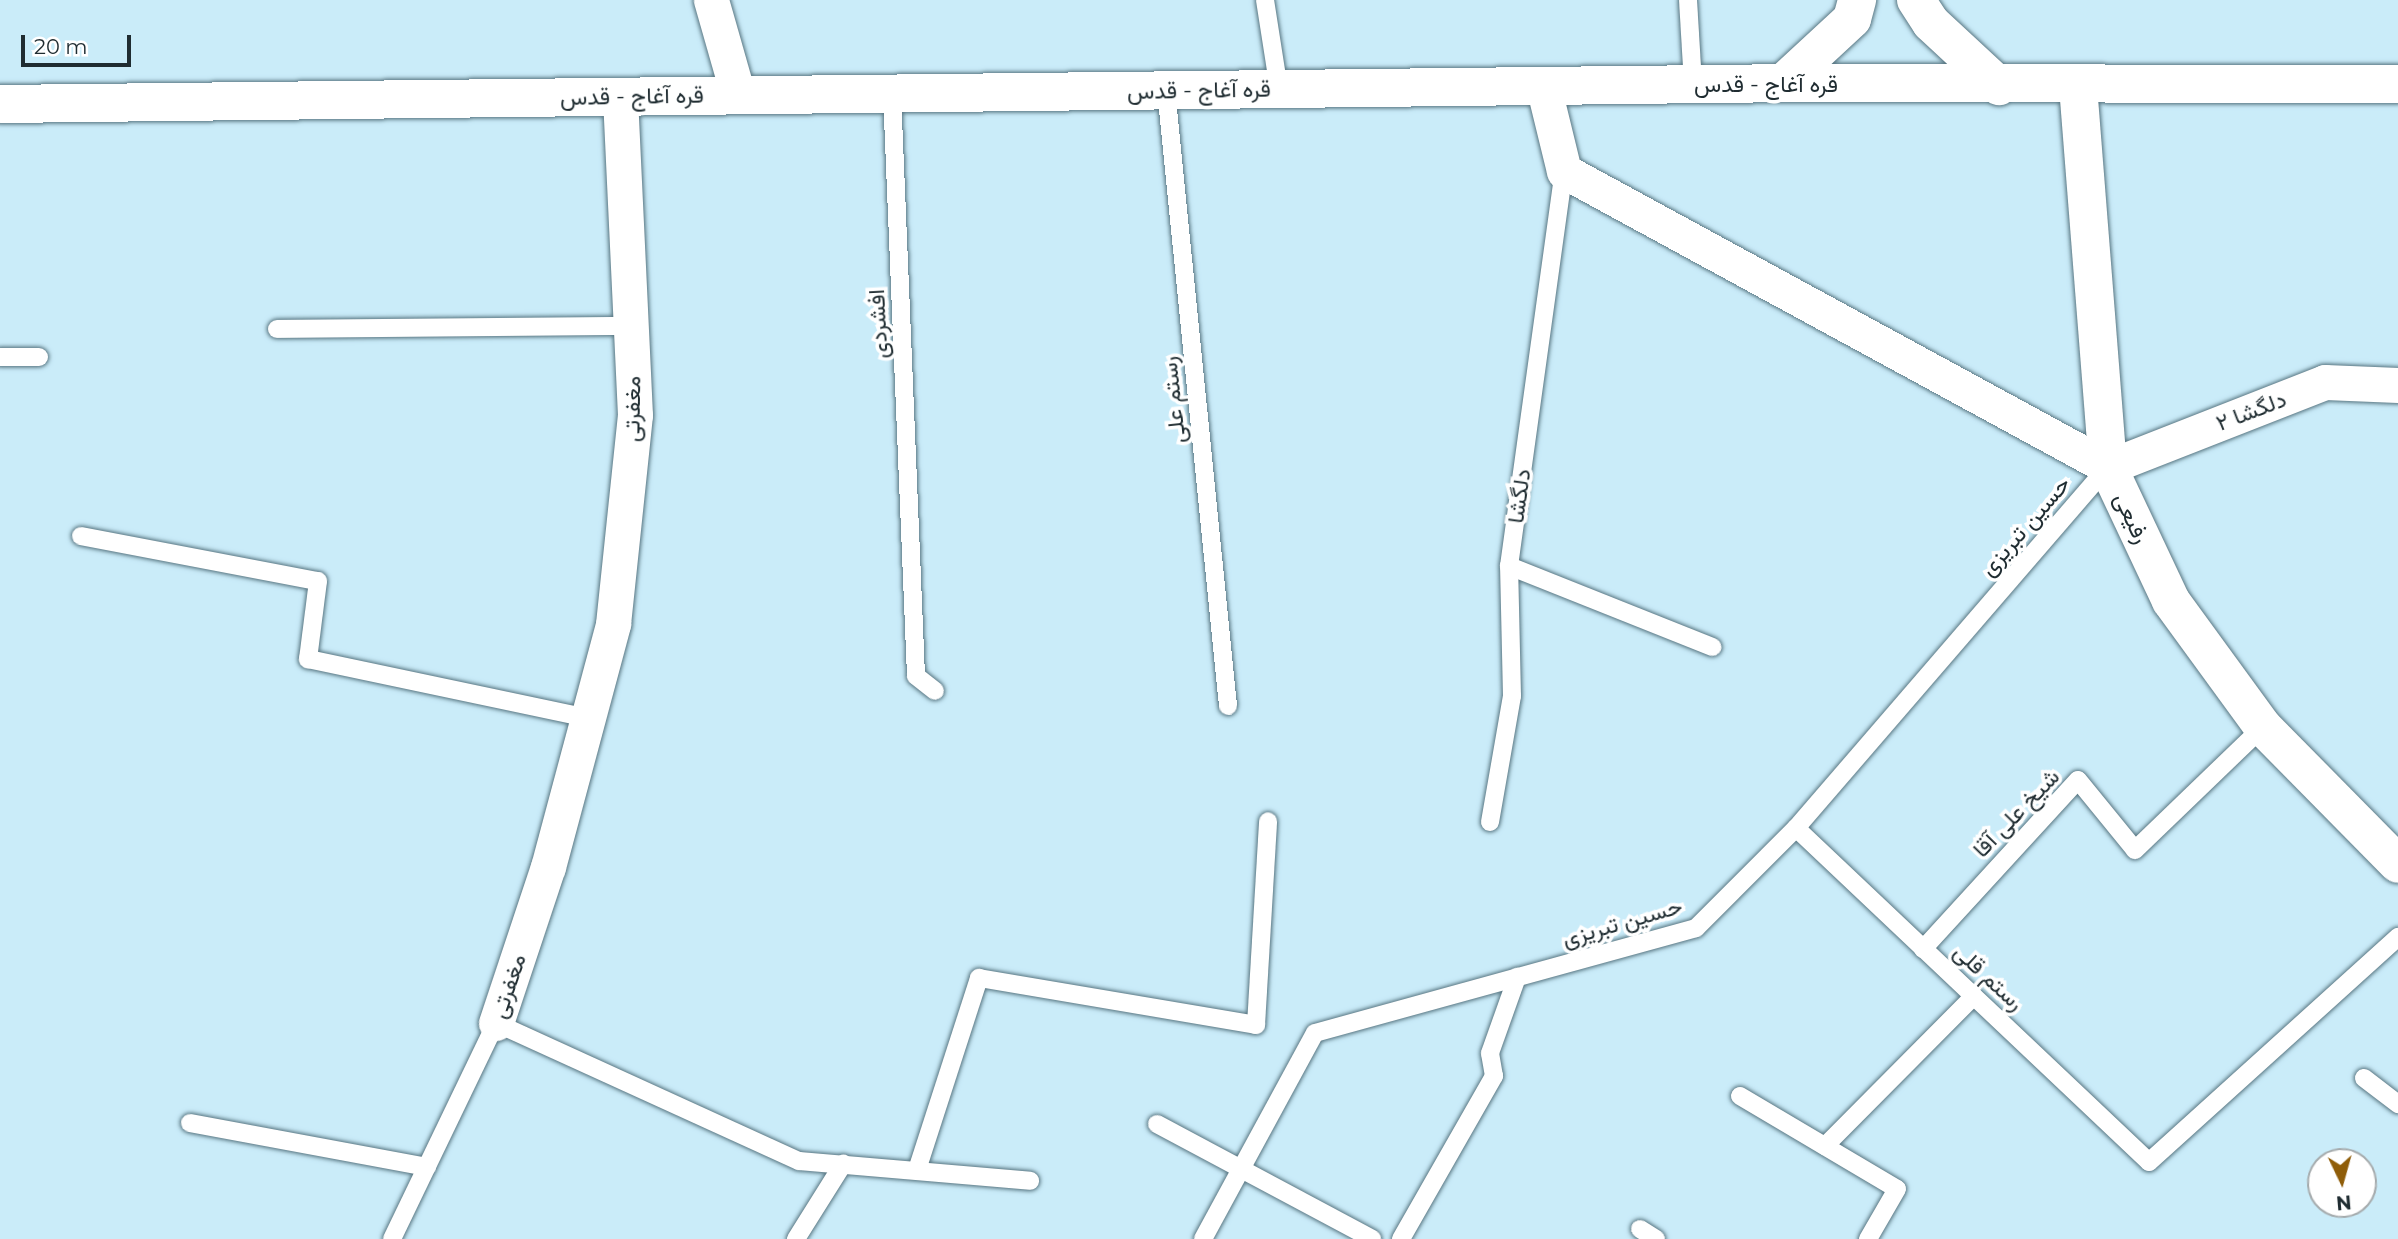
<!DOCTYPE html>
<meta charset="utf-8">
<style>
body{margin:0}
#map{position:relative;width:2398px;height:1239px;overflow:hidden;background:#caecf9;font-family:Montserrat,Vazirmatn,sans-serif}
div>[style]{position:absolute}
.roads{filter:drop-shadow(0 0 2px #587682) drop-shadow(0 0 2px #587682)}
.lane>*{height:18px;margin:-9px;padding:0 9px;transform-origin:9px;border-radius:9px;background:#fff}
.street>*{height:35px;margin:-17.5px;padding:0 17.5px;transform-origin:17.5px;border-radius:17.5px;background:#fff}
.secondary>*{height:38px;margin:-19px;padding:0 19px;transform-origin:19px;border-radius:19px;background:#fff}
.primary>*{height:38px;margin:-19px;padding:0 19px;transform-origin:19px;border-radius:19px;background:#fff}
span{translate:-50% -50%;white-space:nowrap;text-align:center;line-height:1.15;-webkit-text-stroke:7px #fff;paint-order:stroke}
.street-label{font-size:23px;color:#1f2c31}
.north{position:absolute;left:2307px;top:1148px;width:70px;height:70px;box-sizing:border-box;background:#fff;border:2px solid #a5abad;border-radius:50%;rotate:175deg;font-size:19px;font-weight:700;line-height:28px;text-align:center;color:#1f2c31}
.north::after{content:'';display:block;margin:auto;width:24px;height:32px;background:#8f5d09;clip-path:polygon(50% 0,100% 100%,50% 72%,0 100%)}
.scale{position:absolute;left:21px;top:35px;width:110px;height:32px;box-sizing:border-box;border:4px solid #1f2c31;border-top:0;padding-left:9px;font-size:21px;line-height:24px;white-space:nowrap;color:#1f2c31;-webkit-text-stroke:5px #fff;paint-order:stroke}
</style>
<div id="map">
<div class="roads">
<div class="lane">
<div style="left:1265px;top:0;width:90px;rotate:81.1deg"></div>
<div style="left:1688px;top:0;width:84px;rotate:86.6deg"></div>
<div style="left:1166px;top:90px;width:619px;rotate:84.25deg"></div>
<div style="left:892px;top:93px;width:583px;rotate:87.64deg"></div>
<div style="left:916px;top:676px;width:24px;rotate:38deg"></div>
<div style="left:277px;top:329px;width:354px;rotate:-0.5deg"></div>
<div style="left:0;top:357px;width:39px"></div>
<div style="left:81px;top:536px;width:241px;rotate:10.8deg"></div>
<div style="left:318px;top:581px;width:79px;rotate:97.3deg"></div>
<div style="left:308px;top:659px;width:286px;rotate:11.9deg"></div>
<div style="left:1509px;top:566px;width:219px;rotate:21.7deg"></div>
<div style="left:1490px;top:822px;width:128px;rotate:-80.1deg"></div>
<div style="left:1512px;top:696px;width:130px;rotate:-91.3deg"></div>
<div style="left:1509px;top:566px;width:399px;rotate:-82.1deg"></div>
<div style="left:1796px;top:828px;width:486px;rotate:43.4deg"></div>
<div style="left:2149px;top:1162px;width:336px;rotate:-42.1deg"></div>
<div style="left:1923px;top:949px;width:229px;rotate:-47.5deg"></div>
<div style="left:2078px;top:780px;width:90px;rotate:50.8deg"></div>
<div style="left:2135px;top:850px;width:178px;rotate:-43.9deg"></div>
<div style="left:2364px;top:1078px;width:43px;rotate:37.4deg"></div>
<div style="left:1740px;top:1096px;width:182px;rotate:30.6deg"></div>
<div style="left:1897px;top:1189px;width:58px;rotate:120.1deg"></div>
<div style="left:190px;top:1123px;width:241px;rotate:10.5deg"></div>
<div style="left:1157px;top:1124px;width:244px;rotate:28.1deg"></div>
<div style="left:1825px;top:1146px;width:211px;rotate:-45.2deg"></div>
<div style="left:917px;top:1170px;width:202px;rotate:-72.1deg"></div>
<div style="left:979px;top:978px;width:281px;rotate:9.6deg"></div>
<div style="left:1256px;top:1025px;width:204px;rotate:-86.6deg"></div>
<div style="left:1640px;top:1229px;width:19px;rotate:32deg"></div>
<div style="left:392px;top:1239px;width:240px;rotate:-64.3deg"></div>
<div style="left:496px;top:1023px;width:333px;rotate:24.5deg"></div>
<div style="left:799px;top:1161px;width:232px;rotate:4.9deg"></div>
<div style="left:796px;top:1239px;width:89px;rotate:-57.9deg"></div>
<div style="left:1203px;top:1239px;width:234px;rotate:-61.5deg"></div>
<div style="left:1315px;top:1033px;width:395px;rotate:-15.4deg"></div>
<div style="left:1696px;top:928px;width:141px;rotate:-45deg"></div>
<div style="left:1796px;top:828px;width:477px;rotate:-49.2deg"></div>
<div style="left:1401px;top:1239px;width:188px;rotate:-60.3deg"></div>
<div style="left:1494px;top:1076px;width:23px;rotate:-100deg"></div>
<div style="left:1490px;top:1053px;width:81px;rotate:-70.4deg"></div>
</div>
<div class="street">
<div style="left:711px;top:0;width:99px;rotate:74.1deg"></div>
<div style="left:1543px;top:85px;width:89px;rotate:76.3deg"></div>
<div style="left:1564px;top:171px;width:619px;rotate:28.55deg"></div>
<div style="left:2108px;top:467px;width:233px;rotate:-21.4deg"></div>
<div style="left:2325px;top:382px;width:73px;rotate:2.4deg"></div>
<div style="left:496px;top:1023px;width:164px;rotate:-71.6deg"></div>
<div style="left:548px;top:867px;width:252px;rotate:-75deg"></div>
<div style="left:613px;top:624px;width:210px;rotate:-84deg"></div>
<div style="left:635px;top:415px;width:318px;rotate:-92.7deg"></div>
</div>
<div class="secondary">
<div style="left:1916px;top:0;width:27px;rotate:57deg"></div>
<div style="left:1931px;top:23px;width:93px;rotate:42.8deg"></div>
<div style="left:1783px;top:83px;width:94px;rotate:-42.8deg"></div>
<div style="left:1852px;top:19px;width:20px;rotate:-75deg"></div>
<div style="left:2078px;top:86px;width:382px;rotate:85.5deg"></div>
<div style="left:2108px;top:467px;width:148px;rotate:64.8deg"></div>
<div style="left:2171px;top:601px;width:156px;rotate:53.9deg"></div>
<div style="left:2263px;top:727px;width:192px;rotate:45.4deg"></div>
</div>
<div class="primary">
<div style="left:0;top:104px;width:1783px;rotate:-0.67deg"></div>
<div style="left:1783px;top:83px;width:615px;rotate:0.09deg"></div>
</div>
</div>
<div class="street-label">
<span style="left:1766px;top:84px">قره آغاج - قدس</span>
<span style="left:1199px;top:90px;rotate:-1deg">قره آغاج - قدس</span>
<span style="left:632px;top:96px;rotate:-1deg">قره آغاج - قدس</span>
<span style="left:878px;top:324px;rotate:-93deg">افشردی</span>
<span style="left:1173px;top:400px;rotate:-96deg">رستم علی</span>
<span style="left:632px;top:409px;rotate:-89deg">مغفرتی</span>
<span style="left:2251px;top:411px;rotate:-21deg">دلگشا ۲</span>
<span style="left:1519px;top:496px;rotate:-82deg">دلگشا</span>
<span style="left:2132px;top:518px;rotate:65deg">رفیعی</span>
<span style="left:2025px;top:526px;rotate:-49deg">حسین تبریزی</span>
<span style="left:2016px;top:813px;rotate:-46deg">شیخ علی آقا</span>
<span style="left:1622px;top:922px;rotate:-16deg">حسین تبریزی</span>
<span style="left:1989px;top:977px;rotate:43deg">رستم قلی</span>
<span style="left:508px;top:986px;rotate:-71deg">مغفرتی</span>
</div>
<div class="north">N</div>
<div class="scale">20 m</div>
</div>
